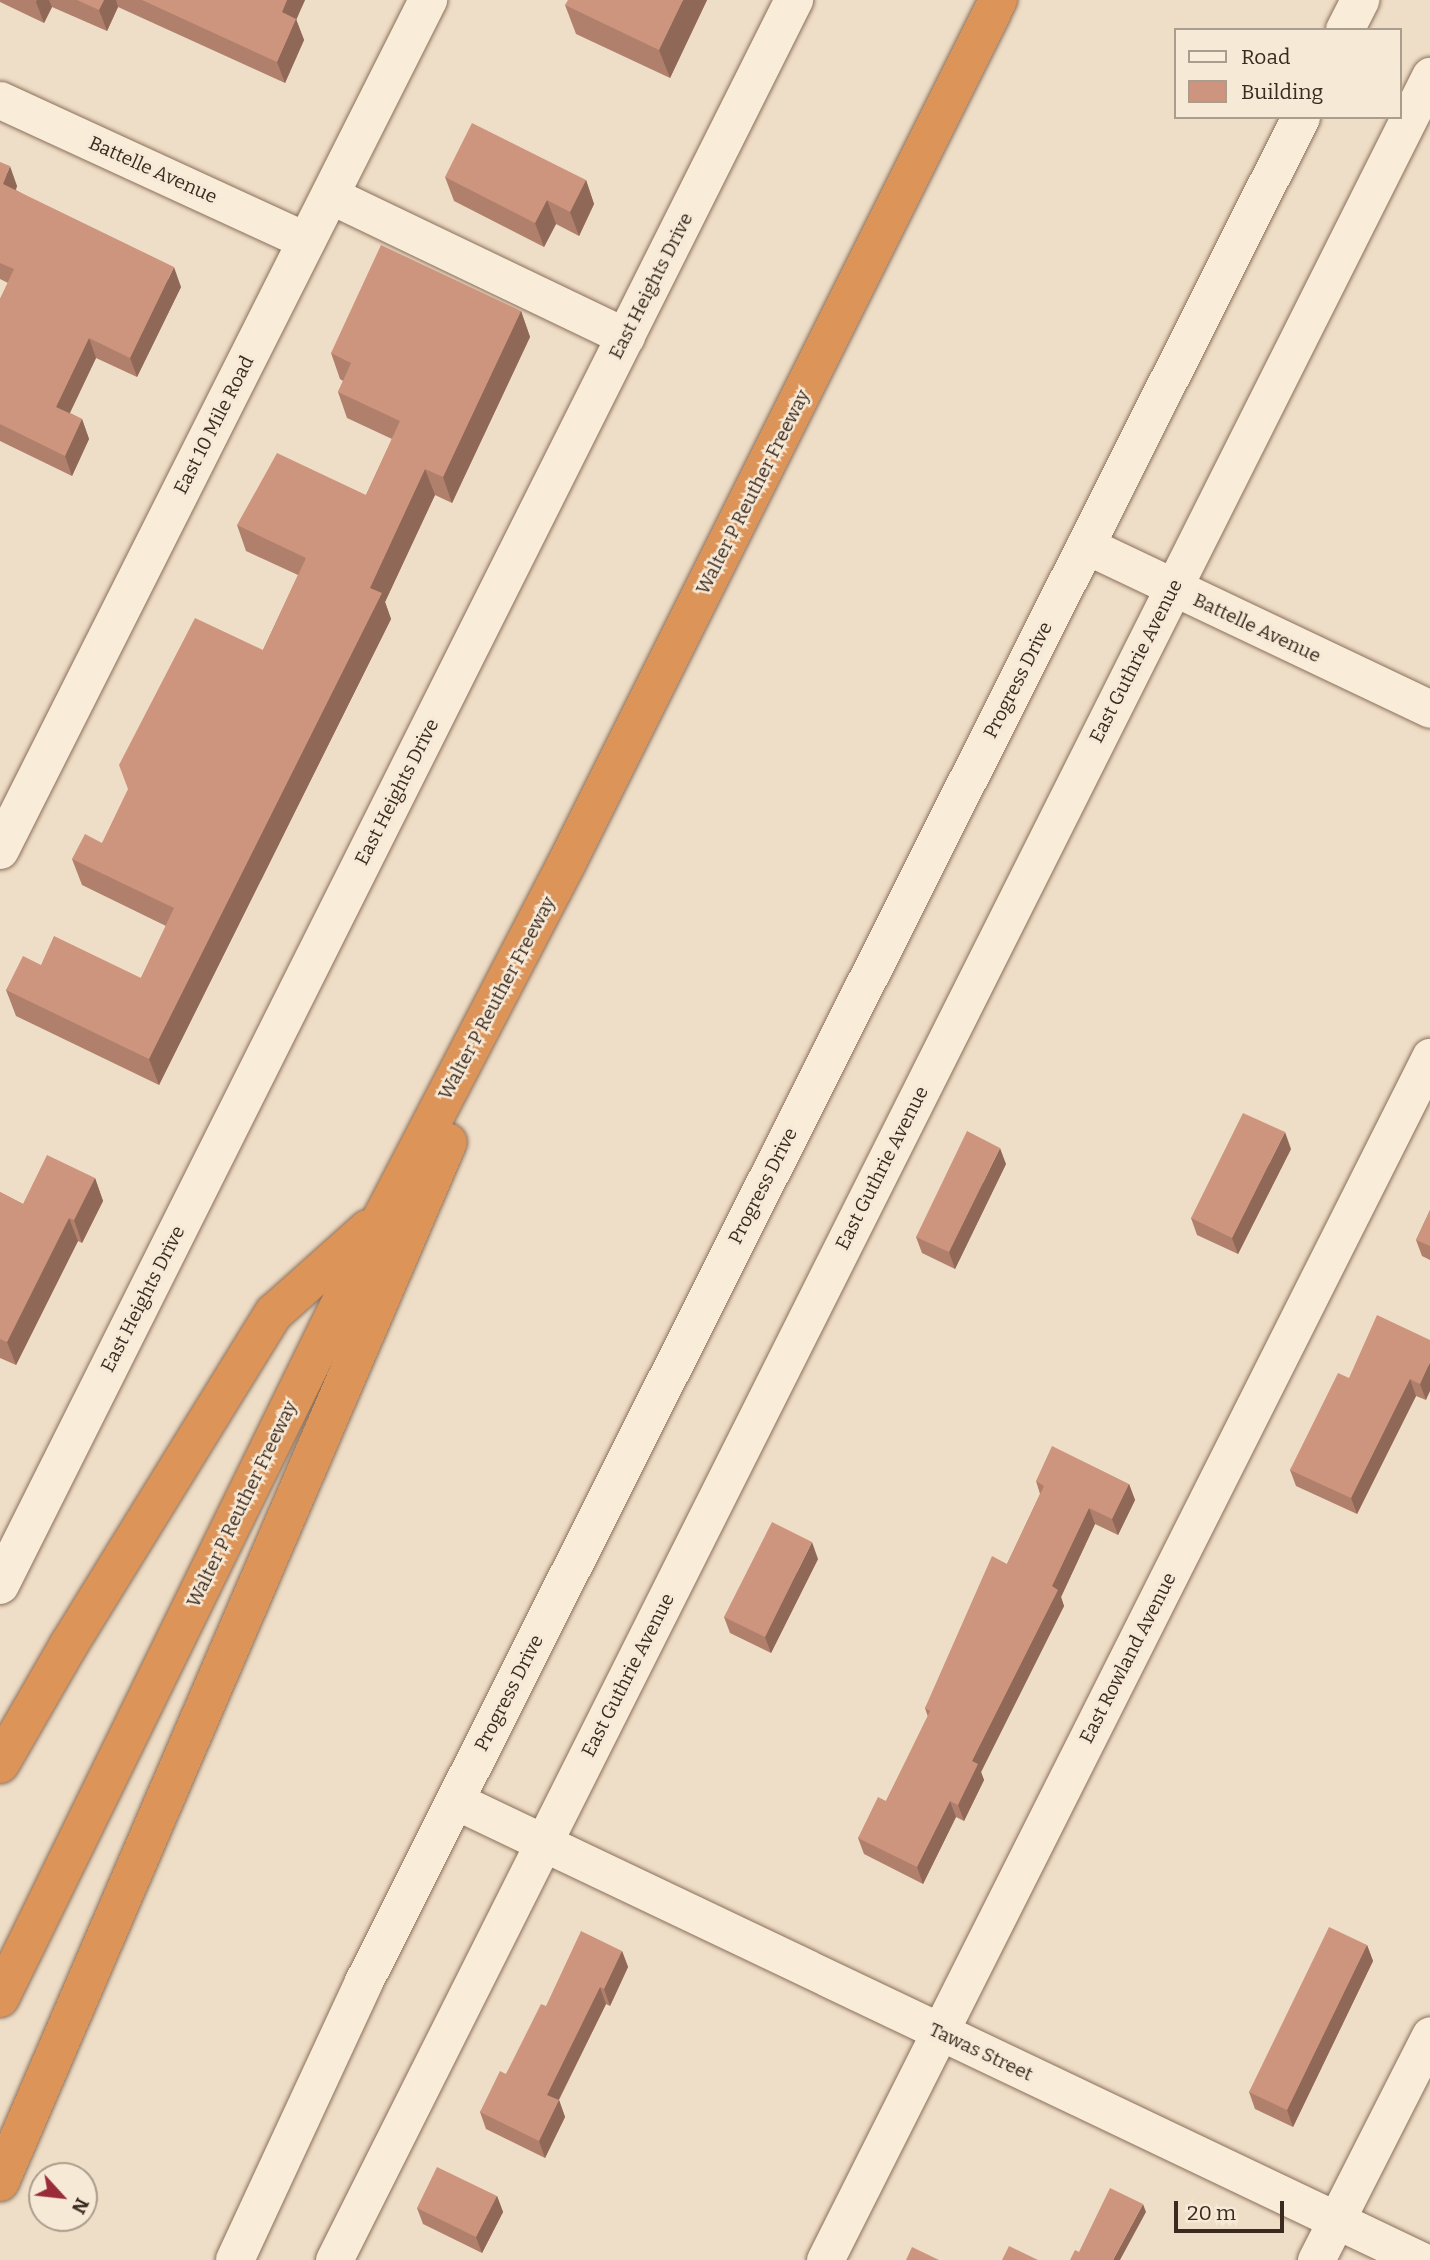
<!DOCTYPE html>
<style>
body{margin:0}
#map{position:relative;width:1430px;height:2260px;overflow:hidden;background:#efdec7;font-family:Bitter,serif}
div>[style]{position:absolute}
.roads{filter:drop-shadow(0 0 2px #8a705c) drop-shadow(0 0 2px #8a705c)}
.minor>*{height:37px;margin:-18.5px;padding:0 18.5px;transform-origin:18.5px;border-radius:18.5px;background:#f9edda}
.secondary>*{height:38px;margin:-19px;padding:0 19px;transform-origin:19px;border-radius:19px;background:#f9edda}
.motorway>*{height:38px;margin:-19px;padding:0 19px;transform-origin:19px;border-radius:19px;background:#dd9459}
.wall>*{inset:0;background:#b0806c}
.shaded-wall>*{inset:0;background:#906858}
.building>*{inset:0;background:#cd957d}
span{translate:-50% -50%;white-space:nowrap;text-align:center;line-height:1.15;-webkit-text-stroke:5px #f6e9d6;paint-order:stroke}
.street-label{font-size:19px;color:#3b2a20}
.legend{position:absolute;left:1174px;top:28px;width:228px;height:91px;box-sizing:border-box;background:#f6e9d6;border:2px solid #ab9d8d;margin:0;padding:9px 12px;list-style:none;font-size:21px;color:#3b2a20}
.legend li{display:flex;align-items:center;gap:14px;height:35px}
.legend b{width:35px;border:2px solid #ab9d8d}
.north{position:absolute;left:28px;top:2162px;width:70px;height:70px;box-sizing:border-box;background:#f6e9d6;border:2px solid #ab9d8d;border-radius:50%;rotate:117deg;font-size:19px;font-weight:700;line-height:28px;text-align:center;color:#3b2a20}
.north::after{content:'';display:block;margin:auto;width:24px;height:32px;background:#992c38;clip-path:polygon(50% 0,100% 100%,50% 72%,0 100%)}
.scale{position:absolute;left:1174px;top:2201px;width:110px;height:32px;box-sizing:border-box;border:4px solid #3b2a20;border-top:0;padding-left:9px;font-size:21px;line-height:24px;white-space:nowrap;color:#3b2a20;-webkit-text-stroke:5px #f6e9d6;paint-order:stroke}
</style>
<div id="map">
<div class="roads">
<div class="minor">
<div style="left:0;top:100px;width:337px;rotate:24.7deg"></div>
<div style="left:330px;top:195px;width:328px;rotate:25.6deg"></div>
<div style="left:1085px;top:545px;width:382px;rotate:25.4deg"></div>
<div style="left:456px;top:1801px;width:1068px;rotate:25.46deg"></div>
<div style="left:334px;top:2260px;width:2444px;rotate:-63.35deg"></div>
<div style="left:825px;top:2260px;width:1347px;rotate:-63.3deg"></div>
<div style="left:1316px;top:2260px;width:252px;rotate:-63.1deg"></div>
</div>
<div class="secondary">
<div style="left:1345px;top:30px;width:34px;rotate:-63deg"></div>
<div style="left:0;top:850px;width:952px;rotate:-63.27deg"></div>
<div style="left:0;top:1585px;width:1773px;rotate:-63.39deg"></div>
<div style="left:235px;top:2260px;width:306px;rotate:-65.1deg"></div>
<div style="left:364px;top:1982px;width:2087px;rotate:-63.32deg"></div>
</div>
<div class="motorway">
<div style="left:0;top:1764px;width:136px;rotate:-60deg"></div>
<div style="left:68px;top:1646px;width:392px;rotate:-58.3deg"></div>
<div style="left:274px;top:1313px;width:126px;rotate:-41.8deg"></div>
<div style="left:0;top:1998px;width:871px;rotate:-63.91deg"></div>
<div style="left:383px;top:1216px;width:398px;rotate:-62.5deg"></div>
<div style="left:567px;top:863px;width:965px;rotate:-63.46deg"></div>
<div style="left:0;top:2182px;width:1132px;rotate:-66.7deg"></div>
</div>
</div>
<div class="wall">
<div style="clip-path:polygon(0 0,305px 0,296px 19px,304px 40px,285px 83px,118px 7px,107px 31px,52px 7px,44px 23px,0 2px)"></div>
<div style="clip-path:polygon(707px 0,670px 78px,576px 34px,565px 5px)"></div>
<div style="clip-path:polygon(0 162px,17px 186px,16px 190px,181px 287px,137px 377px,96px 358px,70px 413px,82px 419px,89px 439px,72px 476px,0 441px,0 299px,8px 283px,0 279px)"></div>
<div style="clip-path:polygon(445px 177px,586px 180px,594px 204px,579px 236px,556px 224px,544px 247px,454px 201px)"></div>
<div style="clip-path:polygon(521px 311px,530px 337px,452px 503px,435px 495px,385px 602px,391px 619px,159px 1085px,16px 1016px,6px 990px,41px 965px,141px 978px,166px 926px,82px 885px,72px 859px,102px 843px,263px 650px,298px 575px,246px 551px,237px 525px,366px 495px,392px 439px,347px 418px,338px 392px,343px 381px,340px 379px,331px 353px)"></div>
<div style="clip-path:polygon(1291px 1149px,1238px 1254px,1197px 1235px,1191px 1218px)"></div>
<div style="clip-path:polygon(1006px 1164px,955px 1269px,922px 1253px,916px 1237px)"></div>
<div style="clip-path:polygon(95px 1178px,103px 1201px,82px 1243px,78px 1241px,16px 1365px,0 1358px,0 1192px,23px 1204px)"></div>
<div style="clip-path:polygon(1430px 1210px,1430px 1260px,1422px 1256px,1416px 1240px)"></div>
<div style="clip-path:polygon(1430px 1340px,1426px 1400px,1416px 1396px,1357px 1514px,1296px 1486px,1290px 1470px,1349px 1378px)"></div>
<div style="clip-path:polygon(1036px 1481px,1129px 1484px,1135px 1500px,1118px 1535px,1095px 1524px,1061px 1597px,1064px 1606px,981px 1772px,984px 1780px,964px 1821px,956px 1817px,923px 1884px,864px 1854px,858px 1838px,886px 1801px,928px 1717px,925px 1708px,1007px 1564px,1040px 1494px)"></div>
<div style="clip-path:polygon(818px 1559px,771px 1653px,730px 1633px,724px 1617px)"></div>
<div style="clip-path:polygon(1367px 1945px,1373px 1961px,1293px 2127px,1255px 2109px,1249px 2092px)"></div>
<div style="clip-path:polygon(622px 1951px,628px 1967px,610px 2006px,606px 2004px,559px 2100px,565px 2117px,545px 2158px,486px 2129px,480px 2112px,506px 2074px,546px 2006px)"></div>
<div style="clip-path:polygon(497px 2196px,503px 2212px,482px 2253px,423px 2224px,417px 2208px)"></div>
</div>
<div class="shaded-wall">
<div style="clip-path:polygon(37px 0,49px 0,52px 7px,44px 23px,36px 2px)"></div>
<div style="clip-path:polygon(104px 0,116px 0,118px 7px,107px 31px,99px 10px)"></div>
<div style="clip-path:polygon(287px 0,305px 0,290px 34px,282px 12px)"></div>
<div style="clip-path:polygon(683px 0,707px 0,670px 78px,659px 50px)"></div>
<div style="clip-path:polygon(296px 19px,304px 40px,285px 83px,277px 62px)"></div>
<div style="clip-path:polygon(10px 166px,17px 186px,10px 203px,3px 184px)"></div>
<div style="clip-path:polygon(586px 180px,594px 204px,579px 236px,570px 212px)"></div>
<div style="clip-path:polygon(547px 200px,556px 224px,544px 247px,535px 223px)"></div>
<div style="clip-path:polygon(174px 267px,181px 287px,137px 377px,130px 358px)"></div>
<div style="clip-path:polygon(521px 311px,530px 337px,452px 503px,443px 477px)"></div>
<div style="clip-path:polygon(89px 338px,96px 358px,63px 427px,56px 407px)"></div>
<div style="clip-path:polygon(82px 419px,89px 439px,72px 476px,65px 456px)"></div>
<div style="clip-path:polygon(425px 469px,435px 495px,385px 602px,391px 619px,159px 1085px,149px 1059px)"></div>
<div style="clip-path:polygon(1285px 1132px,1291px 1149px,1238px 1254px,1232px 1238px)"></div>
<div style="clip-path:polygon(1000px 1148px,1006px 1164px,955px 1269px,949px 1252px)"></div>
<div style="clip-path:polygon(95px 1178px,103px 1201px,82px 1243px,74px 1220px)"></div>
<div style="clip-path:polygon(69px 1218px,78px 1241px,16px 1365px,7px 1342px)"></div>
<div style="clip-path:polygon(1430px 1362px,1430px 1391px,1426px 1400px,1420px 1384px)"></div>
<div style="clip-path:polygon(1410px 1379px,1416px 1396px,1357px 1514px,1351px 1498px)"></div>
<div style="clip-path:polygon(1129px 1484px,1135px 1500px,1118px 1535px,1112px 1519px)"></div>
<div style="clip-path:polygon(1089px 1508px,1095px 1524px,1061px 1597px,1064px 1606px,981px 1772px,984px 1780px,964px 1821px,958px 1805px,972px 1761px,1052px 1586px)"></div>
<div style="clip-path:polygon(812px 1542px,818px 1559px,771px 1653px,765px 1637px)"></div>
<div style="clip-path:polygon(950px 1801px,956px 1817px,923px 1884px,917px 1867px)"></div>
<div style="clip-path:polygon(1367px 1945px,1373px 1961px,1293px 2127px,1287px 2110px)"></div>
<div style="clip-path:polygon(622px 1951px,628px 1967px,610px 2006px,604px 1989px)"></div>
<div style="clip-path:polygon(600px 1987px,606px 2004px,553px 2111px,547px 2095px)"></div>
<div style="clip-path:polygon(559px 2100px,565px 2117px,545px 2158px,539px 2141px)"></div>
<div style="clip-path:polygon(497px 2196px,503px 2212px,482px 2253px,476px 2237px)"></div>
<div style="clip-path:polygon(1143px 2204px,1146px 2212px,1120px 2260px,1113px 2260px)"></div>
</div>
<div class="building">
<div style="clip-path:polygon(77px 0,104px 0,99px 10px)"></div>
<div style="clip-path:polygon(142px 0,287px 0,282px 12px,296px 19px,277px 62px)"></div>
<div style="clip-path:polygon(568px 0,683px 0,659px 50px,565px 5px)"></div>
<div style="clip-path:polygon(472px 123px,586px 180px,570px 212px,547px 200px,535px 223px,445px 177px)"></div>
<div style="clip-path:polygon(0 162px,10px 166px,3px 184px,174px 267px,130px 358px,89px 338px,56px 407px,82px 419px,65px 456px,0 424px,0 299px,14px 269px,0 263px)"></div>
<div style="clip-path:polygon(381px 245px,521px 311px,443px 477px,425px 469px,370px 588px,382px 593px,149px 1059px,6px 990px,23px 956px,41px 965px,54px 936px,141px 978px,174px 908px,72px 859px,85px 834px,102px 843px,128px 789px,119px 765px,195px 618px,263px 650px,306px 558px,237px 525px,277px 453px,366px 495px,400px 421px,338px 392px,351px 363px,331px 353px)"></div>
<div style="clip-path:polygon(1243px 1113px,1285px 1132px,1232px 1238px,1191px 1218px)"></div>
<div style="clip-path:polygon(967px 1131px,1000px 1148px,949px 1252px,916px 1237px)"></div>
<div style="clip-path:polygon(47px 1155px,95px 1178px,74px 1220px,69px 1218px,7px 1342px,0 1339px,0 1192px,23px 1204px)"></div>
<div style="clip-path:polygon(1430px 1210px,1430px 1246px,1416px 1240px)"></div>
<div style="clip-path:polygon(1377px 1315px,1430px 1340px,1430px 1362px,1420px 1384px,1410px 1379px,1351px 1498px,1290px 1470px,1338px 1373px,1349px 1378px)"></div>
<div style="clip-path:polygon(1052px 1446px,1129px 1484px,1112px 1519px,1089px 1508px,1052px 1586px,1058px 1590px,972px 1761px,978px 1764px,958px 1805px,950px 1801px,917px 1867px,858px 1838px,878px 1797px,886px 1801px,930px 1711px,925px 1708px,992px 1556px,1007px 1564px,1044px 1486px,1036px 1481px)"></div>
<div style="clip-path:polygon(772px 1522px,812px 1542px,765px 1637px,724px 1617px)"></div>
<div style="clip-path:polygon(1329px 1927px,1367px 1945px,1287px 2110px,1249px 2092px)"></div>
<div style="clip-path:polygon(581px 1931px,622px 1951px,604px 1989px,600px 1987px,547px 2095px,559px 2100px,539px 2141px,480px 2112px,500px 2071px,506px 2074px,541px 2004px,546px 2006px)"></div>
<div style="clip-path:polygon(437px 2167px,497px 2196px,476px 2237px,417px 2208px)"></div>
<div style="clip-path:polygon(1110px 2188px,1143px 2204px,1113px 2260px,1070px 2260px,1075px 2250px,1079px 2252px)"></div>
<div style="clip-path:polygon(1009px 2246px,1038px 2260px,1002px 2260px)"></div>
<div style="clip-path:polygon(912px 2247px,939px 2260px,906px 2260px)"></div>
</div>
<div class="street-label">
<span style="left:153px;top:170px;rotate:24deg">Battelle Avenue</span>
<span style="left:651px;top:286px;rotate:-63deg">East Heights Drive</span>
<span style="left:214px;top:425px;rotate:-63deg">East 10 Mile Road</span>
<span style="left:753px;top:492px;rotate:-63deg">Walter P Reuther Freeway</span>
<span style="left:1257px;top:628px;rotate:25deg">Battelle Avenue</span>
<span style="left:1136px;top:661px;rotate:-63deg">East Guthrie Avenue</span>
<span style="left:1018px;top:680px;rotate:-63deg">Progress Drive</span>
<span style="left:397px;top:792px;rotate:-63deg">East Heights Drive</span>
<span style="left:497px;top:998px;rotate:-62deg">Walter P Reuther Freeway</span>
<span style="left:882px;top:1168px;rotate:-63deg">East Guthrie Avenue</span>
<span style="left:763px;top:1186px;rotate:-63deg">Progress Drive</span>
<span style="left:143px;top:1299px;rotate:-63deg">East Heights Drive</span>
<span style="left:242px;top:1504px;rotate:-64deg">Walter P Reuther Freeway</span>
<span style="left:1128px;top:1658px;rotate:-63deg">East Rowland Avenue</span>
<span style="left:628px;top:1675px;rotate:-63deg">East Guthrie Avenue</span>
<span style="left:509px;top:1693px;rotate:-63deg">Progress Drive</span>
<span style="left:981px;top:2052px;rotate:25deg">Tawas Street</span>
</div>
<ul class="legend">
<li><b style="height:9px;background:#f9edda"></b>Road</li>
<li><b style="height:19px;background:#cd957d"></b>Building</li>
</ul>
<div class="north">N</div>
<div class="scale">20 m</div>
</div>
